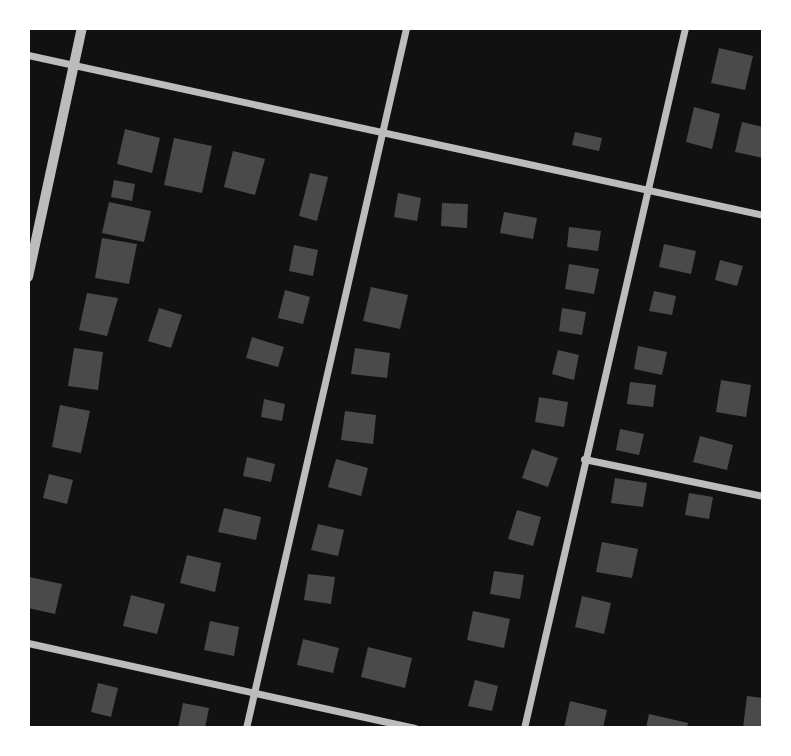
<!DOCTYPE html>
<style>
body{margin:0}
#map{position:relative;width:791px;height:756px;overflow:hidden;background:#111;font-family:Roboto,sans-serif}
div>[style]{position:absolute}
.building>*{inset:0;background:#4a4a4a}
.minor>*{height:7px;margin:-3.5px;padding:0 3.5px;transform-origin:3.5px;border-radius:3.5px;background:#bcbcbc}
.tertiary>*{height:10px;margin:-5px;padding:0 5px;transform-origin:5px;border-radius:5px;background:#bcbcbc}
span{translate:-50% -50%;white-space:nowrap;text-align:center;line-height:1.15;-webkit-text-stroke:7px #fff;paint-order:stroke}
.frame{position:absolute;inset:0;border:30px solid #fff;pointer-events:none}
</style>
<div id="map">
<div class="building">
<div style="clip-path:polygon(719px 48px,753px 56px,745px 90px,711px 83px)"></div>
<div style="clip-path:polygon(694px 107px,720px 114px,712px 149px,686px 142px)"></div>
<div style="clip-path:polygon(742px 122px,763px 127px,763px 158px,735px 152px)"></div>
<div style="clip-path:polygon(125px 129px,160px 138px,152px 173px,117px 164px)"></div>
<div style="clip-path:polygon(575px 132px,602px 138px,599px 151px,572px 145px)"></div>
<div style="clip-path:polygon(174px 138px,212px 146px,202px 193px,164px 185px)"></div>
<div style="clip-path:polygon(233px 151px,265px 159px,255px 195px,224px 187px)"></div>
<div style="clip-path:polygon(310px 173px,328px 177px,317px 221px,299px 216px)"></div>
<div style="clip-path:polygon(114px 180px,135px 184px,132px 201px,111px 197px)"></div>
<div style="clip-path:polygon(398px 193px,421px 198px,417px 221px,394px 217px)"></div>
<div style="clip-path:polygon(109px 202px,151px 211px,144px 242px,102px 233px)"></div>
<div style="clip-path:polygon(442px 203px,468px 204px,467px 228px,441px 226px)"></div>
<div style="clip-path:polygon(504px 212px,537px 218px,533px 239px,500px 233px)"></div>
<div style="clip-path:polygon(569px 227px,601px 231px,598px 251px,567px 247px)"></div>
<div style="clip-path:polygon(102px 238px,137px 244px,129px 284px,95px 278px)"></div>
<div style="clip-path:polygon(664px 244px,696px 251px,691px 274px,659px 267px)"></div>
<div style="clip-path:polygon(294px 245px,318px 250px,313px 276px,289px 271px)"></div>
<div style="clip-path:polygon(720px 260px,743px 266px,737px 286px,715px 280px)"></div>
<div style="clip-path:polygon(569px 264px,599px 269px,594px 294px,565px 289px)"></div>
<div style="clip-path:polygon(371px 287px,408px 295px,400px 329px,363px 321px)"></div>
<div style="clip-path:polygon(285px 290px,310px 297px,303px 324px,278px 318px)"></div>
<div style="clip-path:polygon(654px 291px,676px 296px,672px 315px,649px 311px)"></div>
<div style="clip-path:polygon(87px 293px,118px 298px,107px 336px,79px 330px)"></div>
<div style="clip-path:polygon(159px 308px,182px 315px,171px 348px,148px 341px)"></div>
<div style="clip-path:polygon(562px 308px,586px 312px,582px 335px,559px 331px)"></div>
<div style="clip-path:polygon(252px 337px,284px 347px,278px 367px,246px 358px)"></div>
<div style="clip-path:polygon(638px 346px,667px 352px,662px 375px,634px 369px)"></div>
<div style="clip-path:polygon(74px 348px,103px 352px,98px 390px,68px 386px)"></div>
<div style="clip-path:polygon(355px 348px,390px 353px,387px 378px,351px 374px)"></div>
<div style="clip-path:polygon(558px 350px,579px 355px,574px 380px,552px 374px)"></div>
<div style="clip-path:polygon(721px 380px,751px 385px,746px 417px,716px 412px)"></div>
<div style="clip-path:polygon(630px 382px,656px 385px,653px 407px,627px 404px)"></div>
<div style="clip-path:polygon(539px 397px,568px 402px,564px 427px,535px 422px)"></div>
<div style="clip-path:polygon(264px 399px,285px 404px,282px 421px,261px 417px)"></div>
<div style="clip-path:polygon(60px 405px,90px 411px,81px 453px,52px 447px)"></div>
<div style="clip-path:polygon(345px 411px,376px 415px,373px 444px,341px 440px)"></div>
<div style="clip-path:polygon(620px 429px,644px 434px,639px 455px,616px 450px)"></div>
<div style="clip-path:polygon(700px 436px,733px 445px,727px 470px,693px 462px)"></div>
<div style="clip-path:polygon(532px 449px,558px 458px,548px 487px,522px 478px)"></div>
<div style="clip-path:polygon(247px 457px,275px 464px,271px 482px,243px 476px)"></div>
<div style="clip-path:polygon(336px 459px,368px 468px,361px 496px,328px 487px)"></div>
<div style="clip-path:polygon(49px 474px,73px 480px,67px 504px,43px 498px)"></div>
<div style="clip-path:polygon(615px 478px,647px 483px,643px 507px,611px 503px)"></div>
<div style="clip-path:polygon(689px 493px,713px 497px,709px 519px,685px 515px)"></div>
<div style="clip-path:polygon(224px 508px,261px 517px,256px 540px,218px 532px)"></div>
<div style="clip-path:polygon(517px 510px,541px 517px,533px 546px,508px 539px)"></div>
<div style="clip-path:polygon(318px 524px,344px 530px,338px 556px,311px 550px)"></div>
<div style="clip-path:polygon(602px 542px,638px 549px,632px 578px,596px 572px)"></div>
<div style="clip-path:polygon(187px 555px,221px 563px,215px 592px,180px 583px)"></div>
<div style="clip-path:polygon(494px 571px,524px 575px,520px 599px,490px 594px)"></div>
<div style="clip-path:polygon(308px 574px,335px 577px,331px 604px,304px 600px)"></div>
<div style="clip-path:polygon(29px 577px,62px 584px,55px 614px,28px 608px)"></div>
<div style="clip-path:polygon(131px 595px,165px 604px,157px 634px,123px 626px)"></div>
<div style="clip-path:polygon(582px 596px,611px 603px,604px 634px,575px 627px)"></div>
<div style="clip-path:polygon(473px 611px,510px 619px,504px 648px,467px 640px)"></div>
<div style="clip-path:polygon(210px 621px,239px 627px,234px 656px,204px 650px)"></div>
<div style="clip-path:polygon(303px 639px,339px 648px,333px 673px,297px 665px)"></div>
<div style="clip-path:polygon(368px 647px,412px 658px,405px 688px,361px 677px)"></div>
<div style="clip-path:polygon(475px 680px,498px 686px,492px 711px,468px 706px)"></div>
<div style="clip-path:polygon(98px 683px,118px 688px,111px 717px,91px 712px)"></div>
<div style="clip-path:polygon(747px 696px,763px 698px,763px 728px,743px 728px)"></div>
<div style="clip-path:polygon(570px 701px,607px 710px,603px 728px,564px 728px)"></div>
<div style="clip-path:polygon(183px 703px,209px 708px,205px 728px,178px 728px)"></div>
<div style="clip-path:polygon(649px 714px,688px 723px,687px 728px,646px 728px)"></div>
</div>
<div class="minor">
<div style="left:28px;top:55px;width:752px;rotate:12.28deg"></div>
<div style="left:584px;top:459px;width:183px;rotate:11.7deg"></div>
<div style="left:28px;top:643px;width:396px;rotate:12.4deg"></div>
<div style="left:246px;top:728px;width:718px;rotate:-77.12deg"></div>
<div style="left:524px;top:728px;width:718px;rotate:-77.05deg"></div>
</div>
<div class="tertiary">
<div style="left:28px;top:277px;width:255px;rotate:-77.8deg"></div>
</div>
<div class="frame"></div>
</div>
